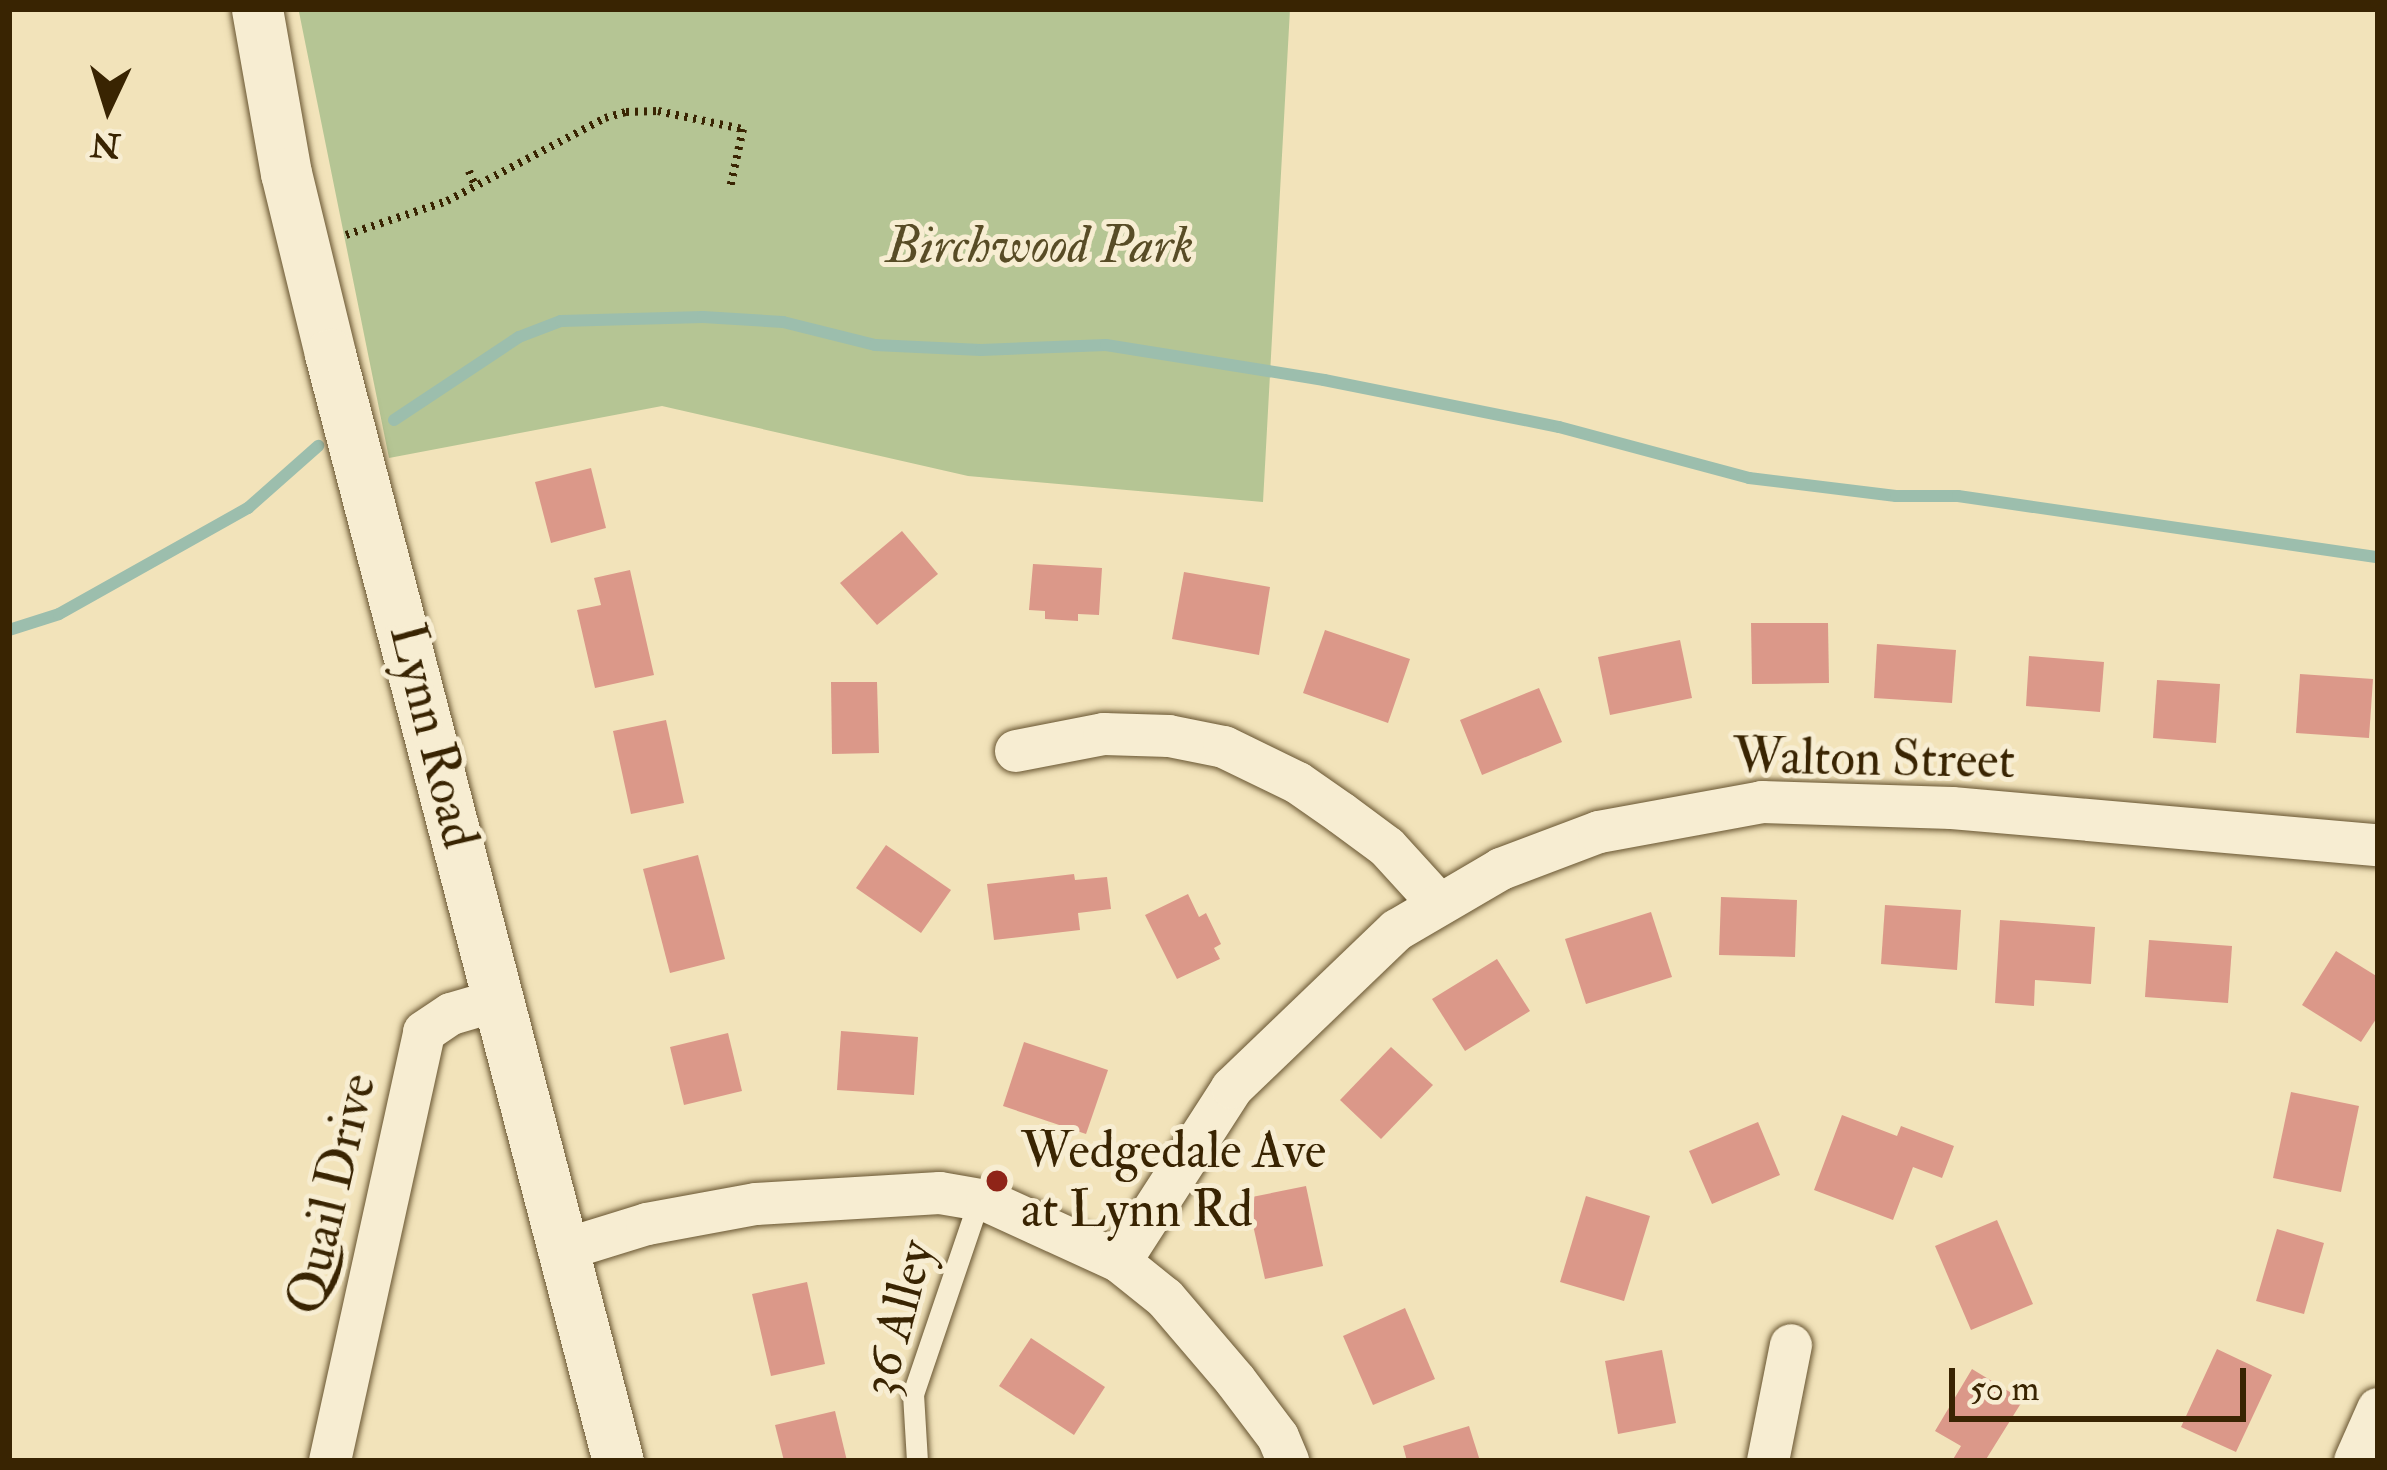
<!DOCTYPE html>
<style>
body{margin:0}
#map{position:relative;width:2387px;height:1470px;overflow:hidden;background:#f2e3ba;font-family:"IM FELL Double Pica",serif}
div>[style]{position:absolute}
.green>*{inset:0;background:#b5c594}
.stream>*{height:12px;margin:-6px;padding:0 6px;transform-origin:6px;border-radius:6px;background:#9cbead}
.building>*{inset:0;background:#db9889}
.path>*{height:8px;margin-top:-4px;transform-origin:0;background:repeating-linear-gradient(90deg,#392402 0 3px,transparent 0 9px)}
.roads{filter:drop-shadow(0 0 3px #675430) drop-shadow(0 0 3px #675430)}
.service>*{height:21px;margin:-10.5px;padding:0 10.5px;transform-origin:10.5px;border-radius:10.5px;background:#f7edd2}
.minor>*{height:42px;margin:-21px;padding:0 21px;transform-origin:21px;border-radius:21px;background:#f7edd2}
.tertiary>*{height:51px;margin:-25.5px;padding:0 25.5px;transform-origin:25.5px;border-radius:25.5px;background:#f7edd2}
.dots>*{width:33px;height:33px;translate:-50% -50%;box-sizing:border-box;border:6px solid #f7edd2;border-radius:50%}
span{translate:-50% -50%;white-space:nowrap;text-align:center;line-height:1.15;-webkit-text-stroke:10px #f7edd2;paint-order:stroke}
.park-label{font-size:51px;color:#584c26;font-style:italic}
.street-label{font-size:51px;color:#392402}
.poi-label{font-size:51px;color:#392402}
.left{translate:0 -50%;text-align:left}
.frame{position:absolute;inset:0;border:12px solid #392402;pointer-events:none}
.north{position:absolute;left:48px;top:48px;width:120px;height:120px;-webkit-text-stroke:9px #f7edd2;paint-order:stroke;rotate:184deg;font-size:33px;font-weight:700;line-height:48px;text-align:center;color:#392402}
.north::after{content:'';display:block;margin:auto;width:42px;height:54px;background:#392402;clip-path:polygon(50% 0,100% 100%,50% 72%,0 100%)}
.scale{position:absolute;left:1949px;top:1368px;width:297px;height:54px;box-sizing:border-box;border:6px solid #392402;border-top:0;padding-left:15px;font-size:36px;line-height:42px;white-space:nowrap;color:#392402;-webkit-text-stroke:9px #f7edd2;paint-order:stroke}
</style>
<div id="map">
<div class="green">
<div style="clip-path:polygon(1290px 9px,1263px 502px,968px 476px,662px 406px,389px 458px,299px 12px)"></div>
</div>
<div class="stream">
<div style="left:394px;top:420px;width:150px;rotate:-33.6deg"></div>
<div style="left:519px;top:337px;width:45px;rotate:-20.9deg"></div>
<div style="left:561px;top:321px;width:142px;rotate:-1.6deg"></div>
<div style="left:703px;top:317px;width:80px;rotate:3.6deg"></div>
<div style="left:783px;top:322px;width:95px;rotate:14deg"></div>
<div style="left:875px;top:345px;width:106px;rotate:2.7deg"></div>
<div style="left:981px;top:350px;width:125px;rotate:-2.3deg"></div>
<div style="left:1106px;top:345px;width:221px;rotate:9.1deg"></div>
<div style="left:1324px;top:380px;width:240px;rotate:11.3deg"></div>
<div style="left:1559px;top:427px;width:197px;rotate:15deg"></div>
<div style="left:1749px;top:478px;width:148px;rotate:7deg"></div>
<div style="left:1896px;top:496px;width:62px"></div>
<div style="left:1958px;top:496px;width:424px;rotate:8.3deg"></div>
<div style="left:9px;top:630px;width:52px;rotate:-17.7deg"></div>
<div style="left:59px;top:614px;width:217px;rotate:-29.3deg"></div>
<div style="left:248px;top:508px;width:94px;rotate:-41.5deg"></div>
</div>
<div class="building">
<div style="clip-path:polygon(591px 468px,606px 528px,551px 543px,535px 482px)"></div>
<div style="clip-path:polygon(902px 531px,938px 574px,877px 625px,840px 583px)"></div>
<div style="clip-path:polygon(1033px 564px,1102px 568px,1099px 615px,1078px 614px,1078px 621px,1045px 619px,1045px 611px,1029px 610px)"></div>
<div style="clip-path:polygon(630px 570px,654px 675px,595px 688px,577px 610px,601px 605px,594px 578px)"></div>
<div style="clip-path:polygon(1184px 572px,1270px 587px,1259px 655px,1172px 639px)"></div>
<div style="clip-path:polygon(1751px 623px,1828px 623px,1829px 683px,1752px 684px)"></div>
<div style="clip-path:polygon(1325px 630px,1410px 659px,1388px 723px,1303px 693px)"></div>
<div style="clip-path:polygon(1680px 640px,1692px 698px,1610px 715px,1598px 657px)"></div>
<div style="clip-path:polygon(1877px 644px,1956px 650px,1952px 703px,1874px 698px)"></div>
<div style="clip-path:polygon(2029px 656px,2104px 662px,2100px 712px,2026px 706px)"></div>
<div style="clip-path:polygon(2300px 674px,2373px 679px,2369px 738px,2296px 733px)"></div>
<div style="clip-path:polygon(2157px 680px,2220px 684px,2216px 743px,2153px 738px)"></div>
<div style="clip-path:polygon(831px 682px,877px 682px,879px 753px,832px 754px)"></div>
<div style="clip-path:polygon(1539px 688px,1562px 742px,1482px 775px,1460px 720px)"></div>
<div style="clip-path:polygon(666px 720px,684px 803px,631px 814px,613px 731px)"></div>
<div style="clip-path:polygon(886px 845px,951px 890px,921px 933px,856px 888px)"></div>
<div style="clip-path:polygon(698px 855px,725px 959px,670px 973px,643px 869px)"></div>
<div style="clip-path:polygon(1074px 874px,1075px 880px,1107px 877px,1111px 909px,1078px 913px,1080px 930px,994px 940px,987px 884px)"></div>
<div style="clip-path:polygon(1188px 894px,1199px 917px,1206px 913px,1221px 944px,1214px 948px,1220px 959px,1177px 979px,1145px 915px)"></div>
<div style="clip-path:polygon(1721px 897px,1797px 900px,1795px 957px,1719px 955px)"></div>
<div style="clip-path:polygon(1885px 905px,1961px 910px,1957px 970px,1881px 964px)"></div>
<div style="clip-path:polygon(1651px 912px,1672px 977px,1586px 1004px,1565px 939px)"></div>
<div style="clip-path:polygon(2000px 920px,2095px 927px,2091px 984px,2035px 980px,2034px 1006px,1995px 1003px)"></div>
<div style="clip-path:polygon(2149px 940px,2232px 946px,2228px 1003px,2145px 997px)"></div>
<div style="clip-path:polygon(2336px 951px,2378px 977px,2378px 1016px,2361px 1042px,2302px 1005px)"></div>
<div style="clip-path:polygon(1497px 959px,1530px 1011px,1465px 1051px,1432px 999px)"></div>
<div style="clip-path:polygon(841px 1031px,918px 1037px,914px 1095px,837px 1090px)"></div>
<div style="clip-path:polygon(728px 1033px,742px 1091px,684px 1105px,670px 1047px)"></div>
<div style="clip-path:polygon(1024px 1042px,1108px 1070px,1086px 1134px,1003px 1106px)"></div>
<div style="clip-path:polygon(1391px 1047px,1433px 1085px,1381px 1139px,1340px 1100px)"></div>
<div style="clip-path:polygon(2291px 1092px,2359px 1106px,2341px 1192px,2273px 1178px)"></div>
<div style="clip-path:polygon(1842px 1115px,1897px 1136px,1901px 1126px,1954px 1146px,1942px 1178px,1913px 1167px,1893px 1220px,1814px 1190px)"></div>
<div style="clip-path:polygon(1758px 1122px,1780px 1175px,1712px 1204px,1689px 1151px)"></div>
<div style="clip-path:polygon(1306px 1186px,1323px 1266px,1265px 1279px,1247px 1198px)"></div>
<div style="clip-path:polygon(1586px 1196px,1650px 1216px,1624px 1301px,1560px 1282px)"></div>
<div style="clip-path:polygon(1997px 1220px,2033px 1304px,1971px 1330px,1935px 1246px)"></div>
<div style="clip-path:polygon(2277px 1229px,2324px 1243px,2304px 1314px,2256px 1301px)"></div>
<div style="clip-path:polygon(807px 1282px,825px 1364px,771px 1376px,752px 1294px)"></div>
<div style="clip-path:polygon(1405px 1308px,1435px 1379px,1373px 1405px,1343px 1336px)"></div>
<div style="clip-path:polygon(1031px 1338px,1105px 1387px,1074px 1435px,999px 1386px)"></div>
<div style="clip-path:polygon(2217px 1349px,2272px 1375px,2236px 1452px,2181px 1427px)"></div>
<div style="clip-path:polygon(1662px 1350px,1676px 1423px,1618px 1434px,1605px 1361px)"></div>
<div style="clip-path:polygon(1972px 1369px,2023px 1400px,1985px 1461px,1952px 1461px,1961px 1446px,1935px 1431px)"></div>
<div style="clip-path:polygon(835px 1411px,847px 1461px,784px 1461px,775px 1425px)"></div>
<div style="clip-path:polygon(1469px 1426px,1480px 1461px,1407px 1461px,1403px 1446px)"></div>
</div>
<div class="path">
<div style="left:469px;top:171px;width:16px;rotate:68deg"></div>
<div style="left:346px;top:235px;width:107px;rotate:-18.6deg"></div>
<div style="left:447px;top:201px;width:178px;rotate:-27.7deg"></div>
<div style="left:605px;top:118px;width:22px;rotate:-16deg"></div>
<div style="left:626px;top:112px;width:32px;rotate:-2deg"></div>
<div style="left:658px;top:111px;width:87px;rotate:12deg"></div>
<div style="left:743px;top:129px;width:60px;rotate:102.4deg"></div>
</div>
<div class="roads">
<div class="service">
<div style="left:917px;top:1461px;width:67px;rotate:-93.4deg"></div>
<div style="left:913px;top:1394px;width:205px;rotate:-71.2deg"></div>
</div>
<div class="minor">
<div style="left:1016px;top:751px;width:90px;rotate:-10.9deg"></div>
<div style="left:1104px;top:734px;width:65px;rotate:1.8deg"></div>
<div style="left:1169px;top:736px;width:56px;rotate:11.3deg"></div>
<div style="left:1224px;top:747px;width:82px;rotate:25.9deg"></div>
<div style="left:1298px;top:783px;width:52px;rotate:34.9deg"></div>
<div style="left:1341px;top:813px;width:57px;rotate:36.5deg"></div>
<div style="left:1387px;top:847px;width:74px;rotate:47.7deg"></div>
<div style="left:563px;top:1250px;width:88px;rotate:-17.2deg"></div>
<div style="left:647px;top:1224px;width:111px;rotate:-10.4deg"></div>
<div style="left:756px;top:1204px;width:184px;rotate:-3.4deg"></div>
<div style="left:940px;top:1193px;width:48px;rotate:9.7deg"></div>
<div style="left:987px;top:1201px;width:146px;rotate:24.6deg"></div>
<div style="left:1120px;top:1262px;width:58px;rotate:38.7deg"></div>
<div style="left:1165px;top:1298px;width:108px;rotate:49.5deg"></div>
<div style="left:1235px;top:1380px;width:71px;rotate:53deg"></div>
<div style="left:1278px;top:1437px;width:26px;rotate:67deg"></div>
<div style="left:1120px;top:1262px;width:207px;rotate:-57.2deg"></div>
<div style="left:1232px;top:1088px;width:228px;rotate:-43.8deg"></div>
<div style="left:1397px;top:930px;width:121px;rotate:-30.4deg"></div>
<div style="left:1501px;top:869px;width:105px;rotate:-20.7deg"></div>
<div style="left:1599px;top:832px;width:166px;rotate:-10.4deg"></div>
<div style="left:1762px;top:802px;width:190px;rotate:1.8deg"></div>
<div style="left:1952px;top:808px;width:428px;rotate:5deg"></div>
<div style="left:330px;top:1461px;width:439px;rotate:-77.6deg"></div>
<div style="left:424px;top:1032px;width:32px;rotate:-34deg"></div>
<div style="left:451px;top:1014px;width:50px;rotate:-16.3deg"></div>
<div style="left:1768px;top:1461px;width:118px;rotate:-78.8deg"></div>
<div style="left:2355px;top:1461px;width:57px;rotate:-66.1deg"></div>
</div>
<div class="tertiary">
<div style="left:257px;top:9px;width:167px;rotate:80deg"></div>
<div style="left:286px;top:173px;width:186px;rotate:76.3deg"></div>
<div style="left:330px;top:354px;width:1144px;rotate:75.42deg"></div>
</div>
</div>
<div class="dots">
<div style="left:997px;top:1181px;background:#8f2418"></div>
</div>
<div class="park-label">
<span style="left:1040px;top:246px">Birchwood Park</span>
</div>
<div class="street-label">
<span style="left:433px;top:736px;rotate:76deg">Lynn Road</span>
<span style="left:1874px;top:759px;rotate:1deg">Walton Street</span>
<span style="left:332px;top:1194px;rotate:-77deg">Quail Drive</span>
<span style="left:898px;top:1318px;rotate:-75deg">36 Alley</span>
</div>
<div class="poi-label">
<span class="left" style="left:1021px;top:1181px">Wedgedale Ave<br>at Lynn Rd</span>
</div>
<div class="frame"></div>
<div class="north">N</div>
<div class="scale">50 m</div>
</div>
